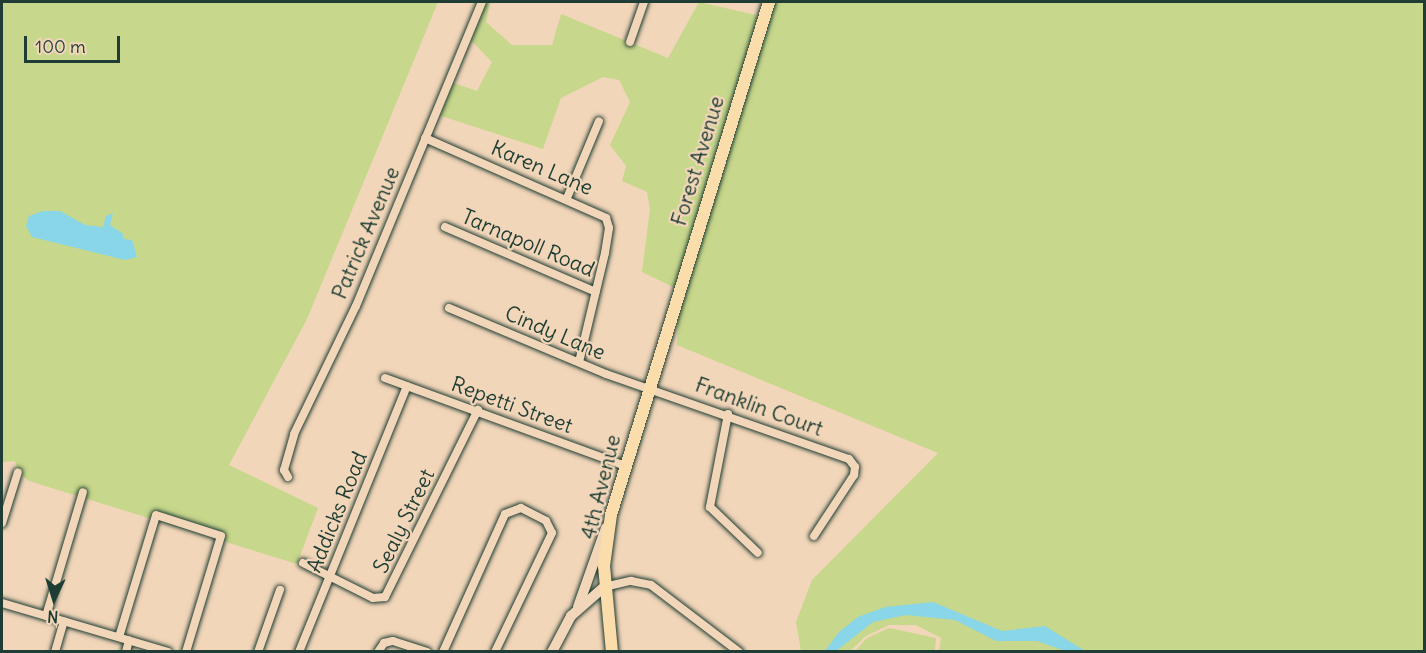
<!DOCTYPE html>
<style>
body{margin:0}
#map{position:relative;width:1426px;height:653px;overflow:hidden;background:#f2d6b9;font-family:Delius,sans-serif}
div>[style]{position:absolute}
.green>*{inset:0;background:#c7d78b}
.water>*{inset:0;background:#88d6e7}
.roads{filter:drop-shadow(0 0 2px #1f3d34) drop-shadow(0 0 2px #1f3d34)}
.minor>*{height:8px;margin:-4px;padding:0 4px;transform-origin:4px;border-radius:4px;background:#f2d6b9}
.secondary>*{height:10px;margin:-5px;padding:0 5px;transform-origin:5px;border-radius:5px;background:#f2d6b9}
.primary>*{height:12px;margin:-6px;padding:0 6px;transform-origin:6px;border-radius:6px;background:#faddab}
span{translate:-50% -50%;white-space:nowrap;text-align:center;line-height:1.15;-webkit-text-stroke:4.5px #f2d6b9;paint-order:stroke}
.street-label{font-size:21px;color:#1f3d34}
.frame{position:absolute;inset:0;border:3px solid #1f3d34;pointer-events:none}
.north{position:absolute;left:24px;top:569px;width:60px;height:60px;-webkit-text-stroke:4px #f2d6b9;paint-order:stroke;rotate:184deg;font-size:16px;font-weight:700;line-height:24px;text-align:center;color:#1f3d34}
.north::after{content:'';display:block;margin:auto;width:21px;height:27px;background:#1f3d34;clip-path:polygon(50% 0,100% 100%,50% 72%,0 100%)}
.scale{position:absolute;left:24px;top:36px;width:96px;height:27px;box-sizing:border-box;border:3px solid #1f3d34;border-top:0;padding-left:8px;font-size:18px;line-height:21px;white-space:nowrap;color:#1f3d34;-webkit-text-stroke:4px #f2d6b9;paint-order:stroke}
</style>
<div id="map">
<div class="green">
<div style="clip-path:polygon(2px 2px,438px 2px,307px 319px,229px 465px,318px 508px,297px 564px,29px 481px,18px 472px,15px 461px,2px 462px)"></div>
<div style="clip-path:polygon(482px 2px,490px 2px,486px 22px,512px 45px,552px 45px,561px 14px,668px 58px,699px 2px,764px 17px,770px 2px,1424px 2px,1424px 651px,939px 651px,941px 638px,916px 625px,889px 625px,866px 636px,850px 651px,801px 651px,796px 622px,812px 580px,938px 453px,677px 345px,679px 290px,642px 272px,650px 209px,647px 192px,622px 181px,626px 166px,610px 145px,630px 102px,619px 80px,603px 77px,561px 98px,543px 149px,435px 114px,448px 81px,477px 91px,492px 62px,467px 36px)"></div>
<div style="clip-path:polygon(889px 628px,936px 638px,935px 651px,855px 651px,867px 638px)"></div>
</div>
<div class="water">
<div style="clip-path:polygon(60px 211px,85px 225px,103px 227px,106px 216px,113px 213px,110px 225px,122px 233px,124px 239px,132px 240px,137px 257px,125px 260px,32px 237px,26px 226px,29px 216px,43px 211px)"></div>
<div style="clip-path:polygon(933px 602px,1002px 631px,1045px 626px,1085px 651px,1065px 651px,1037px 641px,996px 641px,955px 620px,906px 615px,873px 622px,836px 651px,825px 651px,839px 632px,858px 617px,885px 607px)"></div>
</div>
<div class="roads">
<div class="minor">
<div style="left:630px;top:42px;width:42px;rotate:-70.7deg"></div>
<div style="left:425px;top:138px;width:198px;rotate:23.8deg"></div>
<div style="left:606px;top:218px;width:10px;rotate:73deg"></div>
<div style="left:609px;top:228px;width:25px;rotate:99deg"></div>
<div style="left:605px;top:253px;width:112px;rotate:103.4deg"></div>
<div style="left:567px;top:198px;width:83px;rotate:-67.4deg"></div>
<div style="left:445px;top:227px;width:164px;rotate:23.3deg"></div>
<div style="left:449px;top:308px;width:170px;rotate:22.8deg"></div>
<div style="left:606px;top:374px;width:257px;rotate:19.3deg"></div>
<div style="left:849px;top:459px;width:10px;rotate:53deg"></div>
<div style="left:855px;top:467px;width:8px;rotate:97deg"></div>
<div style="left:854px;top:475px;width:73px;rotate:123.3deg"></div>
<div style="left:385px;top:378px;width:256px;rotate:20.1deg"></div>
<div style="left:728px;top:414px;width:95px;rotate:101deg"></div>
<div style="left:710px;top:507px;width:66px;rotate:43.8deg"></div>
<div style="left:288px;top:477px;width:8px;rotate:-120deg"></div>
<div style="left:284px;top:470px;width:37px;rotate:-74deg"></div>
<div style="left:294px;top:434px;width:142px;rotate:-64.2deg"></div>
<div style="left:356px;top:306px;width:329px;rotate:-67.5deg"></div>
<div style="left:2px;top:523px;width:53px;rotate:-72.6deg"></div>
<div style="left:303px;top:563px;width:78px;rotate:26.6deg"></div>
<div style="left:373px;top:598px;width:12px;rotate:-5deg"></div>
<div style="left:385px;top:597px;width:209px;rotate:-63.6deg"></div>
<div style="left:604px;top:587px;width:28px;rotate:-13deg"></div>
<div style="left:631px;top:581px;width:20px;rotate:11deg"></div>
<div style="left:651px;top:585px;width:111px;rotate:37.3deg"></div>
<div style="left:2px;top:603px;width:173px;rotate:16.4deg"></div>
<div style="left:46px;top:616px;width:129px;rotate:-73.4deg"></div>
<div style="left:119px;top:637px;width:127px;rotate:-73.1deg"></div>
<div style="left:156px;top:515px;width:68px;rotate:17.9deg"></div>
<div style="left:221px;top:536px;width:121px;rotate:106.8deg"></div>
<div style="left:55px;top:652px;width:32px;rotate:-74deg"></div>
<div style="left:126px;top:652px;width:12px;rotate:-76deg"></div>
<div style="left:258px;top:652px;width:66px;rotate:-70.5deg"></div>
<div style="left:299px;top:652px;width:287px;rotate:-67.9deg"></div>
<div style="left:378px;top:652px;width:11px;rotate:-56deg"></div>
<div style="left:384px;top:643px;width:9px;rotate:-13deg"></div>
<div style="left:393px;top:641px;width:36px;rotate:18deg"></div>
<div style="left:443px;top:652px;width:151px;rotate:-65.8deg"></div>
<div style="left:505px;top:514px;width:17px;rotate:-21deg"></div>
<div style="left:521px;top:508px;width:28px;rotate:27deg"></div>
<div style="left:546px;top:521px;width:13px;rotate:63deg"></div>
<div style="left:552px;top:533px;width:132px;rotate:115.6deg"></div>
</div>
<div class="secondary">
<div style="left:578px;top:607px;width:84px;rotate:-70.5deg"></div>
<div style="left:552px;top:652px;width:41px;rotate:-62.2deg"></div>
<div style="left:571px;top:616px;width:44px;rotate:-41.3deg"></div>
</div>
<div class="primary">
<div style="left:612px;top:652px;width:86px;rotate:-95.3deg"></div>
<div style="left:604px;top:566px;width:51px;rotate:-82.2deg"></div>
<div style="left:611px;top:515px;width:537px;rotate:-72.88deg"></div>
</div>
</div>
<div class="street-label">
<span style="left:698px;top:161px;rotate:-73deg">Forest Avenue</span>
<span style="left:542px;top:168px;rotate:23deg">Karen Lane</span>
<span style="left:366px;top:233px;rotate:-67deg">Patrick Avenue</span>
<span style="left:528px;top:243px;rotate:23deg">Tarnapoll Road</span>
<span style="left:555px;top:333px;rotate:23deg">Cindy Lane</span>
<span style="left:512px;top:405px;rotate:20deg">Repetti Street</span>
<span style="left:759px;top:407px;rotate:20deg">Franklin Court</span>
<span style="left:601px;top:487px;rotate:-76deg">4th Avenue</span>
<span style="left:337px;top:512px;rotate:-68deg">Addicks Road</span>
<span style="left:404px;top:521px;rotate:-64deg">Sealy Street</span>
</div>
<div class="frame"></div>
<div class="north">N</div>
<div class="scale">100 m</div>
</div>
